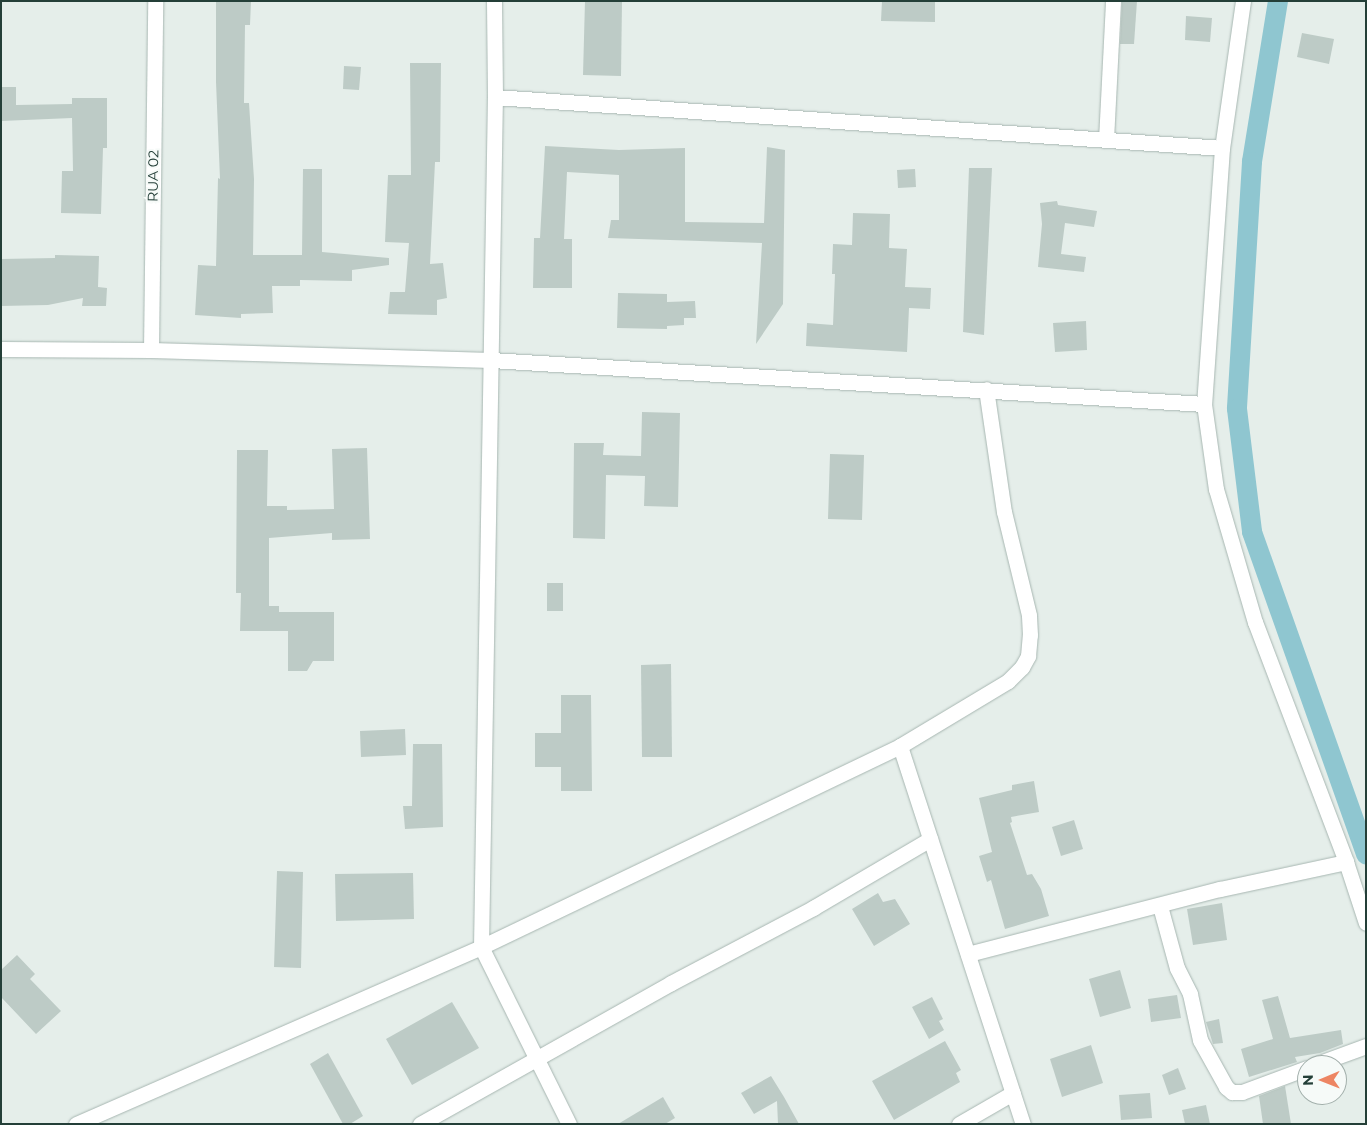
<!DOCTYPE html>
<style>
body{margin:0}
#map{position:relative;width:1367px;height:1125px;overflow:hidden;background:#e5eeea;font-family:Montserrat,sans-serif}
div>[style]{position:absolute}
.canal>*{height:20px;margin:-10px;padding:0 10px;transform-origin:10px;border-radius:10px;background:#8fc6d0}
.building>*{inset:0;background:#bdcbc6}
.roads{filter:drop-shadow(0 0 1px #a7b6b1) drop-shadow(0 0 1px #a7b6b1)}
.minor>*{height:15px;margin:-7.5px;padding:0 7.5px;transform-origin:7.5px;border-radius:7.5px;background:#fff}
span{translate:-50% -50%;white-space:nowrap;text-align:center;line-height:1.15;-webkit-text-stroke:4px #f6faf8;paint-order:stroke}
.street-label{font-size:14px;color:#243f38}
.frame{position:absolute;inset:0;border:2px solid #243f38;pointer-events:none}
.north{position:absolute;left:1297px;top:1055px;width:50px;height:50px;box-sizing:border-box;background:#f6faf8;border:1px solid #a2afab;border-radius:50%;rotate:269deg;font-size:14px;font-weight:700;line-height:20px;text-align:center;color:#243f38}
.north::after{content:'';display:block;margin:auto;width:18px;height:22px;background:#ed8563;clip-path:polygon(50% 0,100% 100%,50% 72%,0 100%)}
</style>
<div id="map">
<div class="canal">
<div style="left:1278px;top:1px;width:163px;rotate:99.2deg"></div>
<div style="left:1252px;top:162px;width:247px;rotate:93.5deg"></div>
<div style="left:1237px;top:409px;width:124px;rotate:83deg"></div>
<div style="left:1252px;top:532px;width:342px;rotate:70.5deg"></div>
</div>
<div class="building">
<div style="clip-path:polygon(216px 1px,251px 1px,250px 25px,245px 25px,244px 103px,249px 103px,254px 179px,253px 255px,302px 255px,303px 169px,322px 169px,322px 252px,389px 258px,389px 265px,352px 270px,352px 281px,300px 280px,300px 286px,272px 286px,273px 313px,241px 314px,241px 318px,195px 315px,198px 265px,216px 266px,218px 178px,220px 179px,216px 82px)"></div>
<div style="clip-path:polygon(585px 1px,622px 1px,621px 76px,583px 75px)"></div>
<div style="clip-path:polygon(882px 1px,935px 1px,935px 22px,881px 21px)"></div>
<div style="clip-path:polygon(1122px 1px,1137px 1px,1134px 44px,1120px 44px)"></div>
<div style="clip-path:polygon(1186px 16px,1212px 18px,1210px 42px,1185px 40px)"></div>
<div style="clip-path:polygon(1302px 33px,1334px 39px,1329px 64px,1297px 57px)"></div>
<div style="clip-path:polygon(410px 63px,441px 63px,440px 162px,435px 162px,430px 264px,443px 263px,447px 298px,437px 300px,437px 315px,388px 314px,390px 292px,405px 292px,409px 243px,385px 242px,388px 175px,411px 175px)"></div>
<div style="clip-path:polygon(344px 66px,361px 67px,359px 90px,343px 89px)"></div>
<div style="clip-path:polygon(1px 87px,16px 87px,16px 105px,72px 104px,72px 98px,107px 98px,107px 148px,103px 148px,101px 214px,61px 213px,62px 171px,73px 171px,72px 118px,1px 121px)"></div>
<div style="clip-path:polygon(545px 146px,619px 150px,685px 148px,685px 222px,764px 223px,767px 147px,785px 150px,783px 304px,756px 344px,762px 243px,608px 238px,611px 220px,619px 220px,619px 175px,567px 172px,564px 239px,572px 239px,572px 288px,533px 288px,534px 238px,540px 238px)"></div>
<div style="clip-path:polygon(969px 168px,992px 168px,984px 335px,963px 332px)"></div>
<div style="clip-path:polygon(915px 169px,916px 187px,898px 188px,897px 170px)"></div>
<div style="clip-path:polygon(1057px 201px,1058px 205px,1097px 211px,1094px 227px,1065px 223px,1061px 254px,1086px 257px,1084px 272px,1038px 267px,1042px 224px,1040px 203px)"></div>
<div style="clip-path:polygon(853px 213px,890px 214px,889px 248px,907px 249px,905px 287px,931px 288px,930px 309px,909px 308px,907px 352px,806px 346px,807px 323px,833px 325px,835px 274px,832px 274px,833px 244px,852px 245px)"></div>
<div style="clip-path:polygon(55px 255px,99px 256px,98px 287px,107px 288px,106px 306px,82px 306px,83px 298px,48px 305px,1px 306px,1px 259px,55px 258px)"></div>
<div style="clip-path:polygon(618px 293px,667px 294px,667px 302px,695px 301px,696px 318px,684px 318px,684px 325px,667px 326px,667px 329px,617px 328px)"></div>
<div style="clip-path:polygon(1086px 321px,1087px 350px,1055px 352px,1053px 323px)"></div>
<div style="clip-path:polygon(642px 412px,680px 413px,678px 507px,644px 506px,645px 476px,606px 475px,605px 539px,573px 538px,574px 443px,604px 443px,603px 455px,641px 456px)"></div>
<div style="clip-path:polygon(367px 448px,370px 539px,332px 540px,332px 533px,269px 538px,269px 606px,279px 606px,279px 612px,334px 612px,334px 661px,313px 661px,307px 671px,288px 671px,288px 631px,240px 631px,241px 593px,236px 593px,237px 450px,268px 450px,267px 506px,287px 506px,287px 510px,334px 509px,332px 449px)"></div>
<div style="clip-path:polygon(830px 454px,864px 455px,862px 520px,828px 519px)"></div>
<div style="clip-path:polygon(547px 583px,563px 583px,563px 611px,547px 611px)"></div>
<div style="clip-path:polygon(671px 664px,672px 757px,642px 757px,641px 665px)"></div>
<div style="clip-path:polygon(561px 695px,591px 695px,592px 791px,561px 791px,561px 767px,535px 767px,535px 733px,561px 733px)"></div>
<div style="clip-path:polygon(405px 729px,406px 755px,361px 757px,360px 731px)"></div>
<div style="clip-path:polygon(413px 744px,442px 744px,443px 827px,405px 829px,403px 806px,412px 806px)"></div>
<div style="clip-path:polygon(1034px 781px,1039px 812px,1011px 817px,1012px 822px,1010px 823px,1027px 875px,1032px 874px,1041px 889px,1049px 916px,1005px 929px,991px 880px,987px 882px,979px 856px,992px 852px,979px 798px,1012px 790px,1012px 785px)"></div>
<div style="clip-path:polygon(1074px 820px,1083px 849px,1061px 856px,1052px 827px)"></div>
<div style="clip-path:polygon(277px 871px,303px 872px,301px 968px,274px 967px)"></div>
<div style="clip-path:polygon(413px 873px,414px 919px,336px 921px,335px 874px)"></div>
<div style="clip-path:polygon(878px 893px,883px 902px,895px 899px,910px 924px,874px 946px,852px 909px)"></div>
<div style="clip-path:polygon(1222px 903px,1227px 940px,1193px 945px,1187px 909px)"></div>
<div style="clip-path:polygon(17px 955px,35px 974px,30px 979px,61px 1011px,36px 1034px,1px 997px,1px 970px)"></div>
<div style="clip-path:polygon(1120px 970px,1131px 1008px,1100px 1017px,1089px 979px)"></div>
<div style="clip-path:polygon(1177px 995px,1181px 1018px,1151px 1022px,1148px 999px)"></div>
<div style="clip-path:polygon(1278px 996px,1290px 1038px,1341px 1030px,1343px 1044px,1320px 1053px,1295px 1057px,1297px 1062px,1249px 1077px,1241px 1049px,1273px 1039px,1262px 1000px)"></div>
<div style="clip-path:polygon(932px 997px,943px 1019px,939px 1021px,944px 1030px,929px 1039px,912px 1007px)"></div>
<div style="clip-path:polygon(452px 1002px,479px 1048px,412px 1085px,386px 1039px)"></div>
<div style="clip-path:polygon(1219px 1019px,1223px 1043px,1213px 1044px,1206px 1022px)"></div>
<div style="clip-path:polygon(945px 1041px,961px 1070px,956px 1073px,960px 1082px,894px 1120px,872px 1081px)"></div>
<div style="clip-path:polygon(1091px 1045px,1103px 1083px,1062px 1097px,1050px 1059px)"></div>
<div style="clip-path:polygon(328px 1053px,363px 1116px,350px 1124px,343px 1124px,310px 1064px)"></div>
<div style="clip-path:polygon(1178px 1068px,1186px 1089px,1169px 1095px,1162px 1075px)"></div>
<div style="clip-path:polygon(771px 1076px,784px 1097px,799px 1124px,778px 1124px,777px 1101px,754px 1114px,741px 1093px)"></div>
<div style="clip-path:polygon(1285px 1086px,1291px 1124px,1263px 1124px,1259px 1096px)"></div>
<div style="clip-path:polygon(1150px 1093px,1152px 1118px,1121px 1120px,1119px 1095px)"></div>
<div style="clip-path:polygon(663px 1097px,675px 1118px,665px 1124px,618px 1124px)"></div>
<div style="clip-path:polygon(1206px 1105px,1210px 1124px,1185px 1124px,1182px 1110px)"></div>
</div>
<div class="roads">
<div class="minor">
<div style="left:1243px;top:1px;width:148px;rotate:98.1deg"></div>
<div style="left:1222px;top:148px;width:257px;rotate:94deg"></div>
<div style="left:1204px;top:404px;width:86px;rotate:82deg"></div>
<div style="left:1216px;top:489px;width:139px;rotate:73.7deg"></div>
<div style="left:1255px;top:622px;width:257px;rotate:69.2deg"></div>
<div style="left:1346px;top:862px;width:64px;rotate:71.8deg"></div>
<div style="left:495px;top:97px;width:729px;rotate:4.01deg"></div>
<div style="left:1106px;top:140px;width:139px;rotate:-87.1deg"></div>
<div style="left:1px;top:349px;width:150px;rotate:0.4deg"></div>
<div style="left:151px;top:350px;width:340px;rotate:1.7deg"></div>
<div style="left:491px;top:360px;width:714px;rotate:3.53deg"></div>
<div style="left:151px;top:350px;width:349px;rotate:-89.3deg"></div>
<div style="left:900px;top:746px;width:398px;rotate:72deg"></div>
<div style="left:1160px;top:906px;width:64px;rotate:74.7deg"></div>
<div style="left:1177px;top:968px;width:29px;rotate:63deg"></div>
<div style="left:1190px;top:994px;width:47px;rotate:77.7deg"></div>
<div style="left:1200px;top:1040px;width:54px;rotate:61deg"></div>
<div style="left:1226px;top:1087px;width:8px;rotate:40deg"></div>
<div style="left:1232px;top:1092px;width:10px"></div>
<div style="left:1242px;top:1092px;width:69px;rotate:-20.3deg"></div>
<div style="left:968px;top:954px;width:260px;rotate:-14.5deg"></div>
<div style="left:1220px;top:889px;width:129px;rotate:-12.1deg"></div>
<div style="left:1314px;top:1065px;width:55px;rotate:-20.1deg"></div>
<div style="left:76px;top:1124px;width:442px;rotate:-23.6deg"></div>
<div style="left:481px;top:947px;width:850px;rotate:-89.06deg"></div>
<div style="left:495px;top:97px;width:96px;rotate:-90.6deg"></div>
<div style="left:420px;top:1124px;width:288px;rotate:-29.3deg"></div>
<div style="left:671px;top:983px;width:161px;rotate:-27.8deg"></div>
<div style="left:813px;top:908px;width:136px;rotate:-30.5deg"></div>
<div style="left:569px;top:1124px;width:198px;rotate:-116.4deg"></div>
<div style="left:481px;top:947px;width:465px;rotate:-25.6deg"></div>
<div style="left:900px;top:746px;width:126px;rotate:-31deg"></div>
<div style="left:1008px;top:681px;width:20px;rotate:-45deg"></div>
<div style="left:1022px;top:667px;width:13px;rotate:-61deg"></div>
<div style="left:1028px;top:656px;width:21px;rotate:-85deg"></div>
<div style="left:1030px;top:635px;width:20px;rotate:-93deg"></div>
<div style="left:1029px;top:615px;width:106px;rotate:-103.6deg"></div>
<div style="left:1004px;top:512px;width:124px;rotate:-98.3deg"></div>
<div style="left:959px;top:1124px;width:62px;rotate:-29.9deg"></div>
</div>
</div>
<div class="street-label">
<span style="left:153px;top:176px;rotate:-89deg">RUA 02</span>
</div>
<div class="frame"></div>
<div class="north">N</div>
</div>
